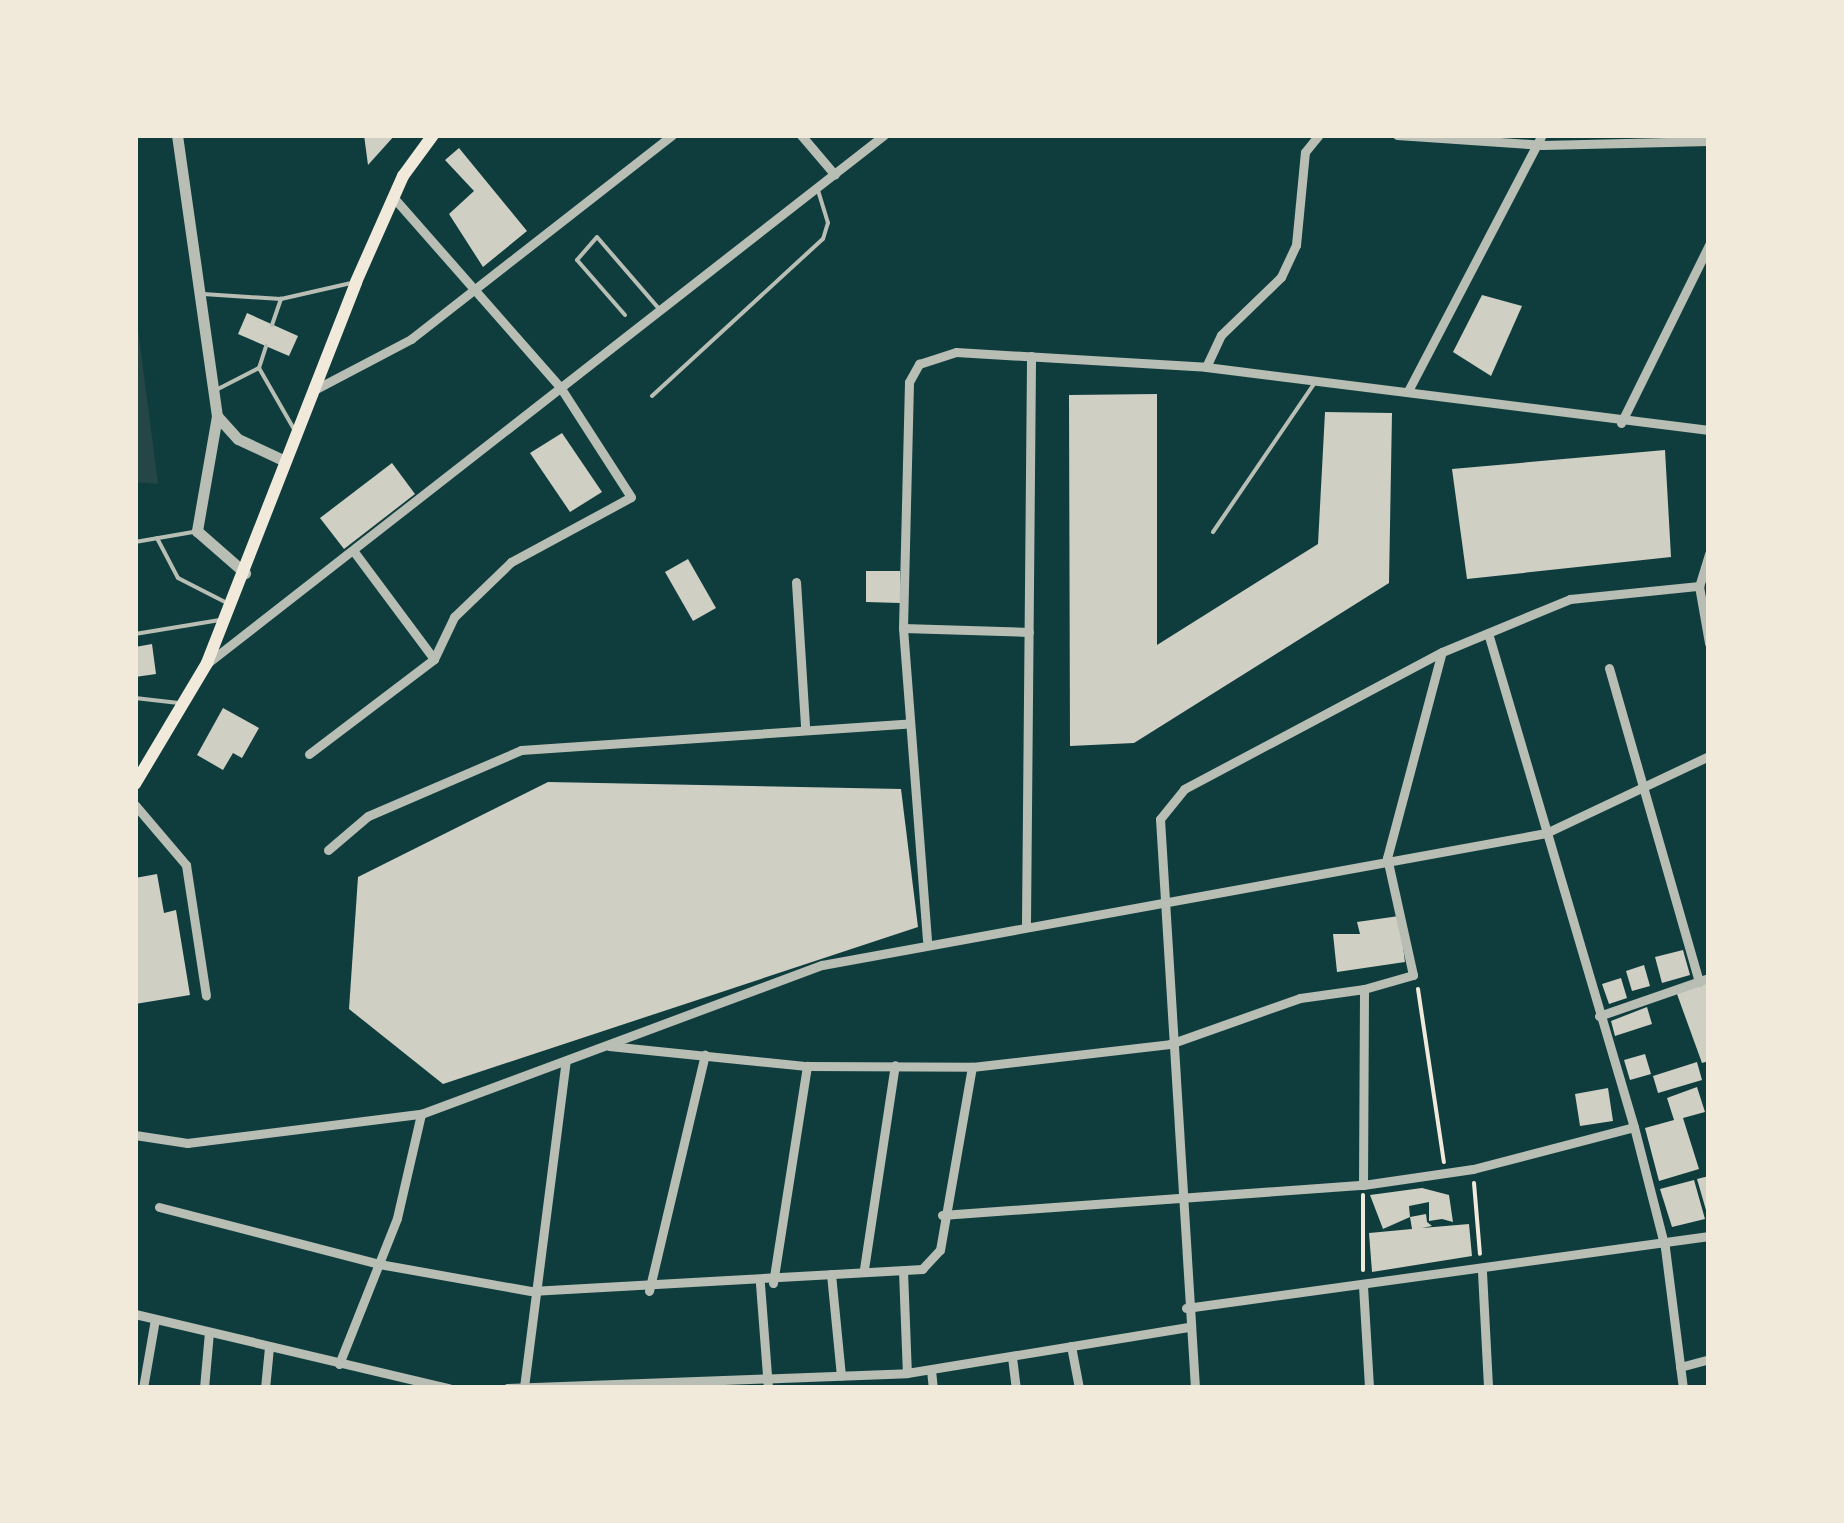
<!DOCTYPE html>
<style>
body{margin:0}
#map{position:relative;width:1844px;height:1523px;overflow:hidden;background:#0f3d3e;font-family:Georgia,serif}
div>[style]{position:absolute}
.green>*{inset:0;background:#244646}
.building>*{inset:0;background:#cfcfc3}
.path>*{height:4px;margin:-2px;padding:0 2px;transform-origin:2px;border-radius:2px;background:#f1e9da}
.service>*{height:4px;margin:-2px;padding:0 2px;transform-origin:2px;border-radius:2px;background:#b8beb3}
.minor>*{height:9px;margin:-4.5px;padding:0 4.5px;transform-origin:4.5px;border-radius:4.5px;background:#b8beb3}
.tertiary>*{height:11px;margin:-5.5px;padding:0 5.5px;transform-origin:5.5px;border-radius:5.5px;background:#b8beb3}
.secondary>*{height:12px;margin:-6px;padding:0 6px;transform-origin:6px;border-radius:6px;background:#f1e9da}
span{translate:-50% -50%;white-space:nowrap;text-align:center;line-height:1.15;-webkit-text-stroke:8px #f1e9da;paint-order:stroke}
.frame{position:absolute;inset:0;border:138px solid #f1e9da;pointer-events:none}
</style>
<div id="map">
<div class="green">
<div style="clip-path:polygon(135px 306px,158px 484px,135px 482px)"></div>
</div>
<div class="building">
<div style="clip-path:polygon(364px 135px,395px 135px,368px 165px)"></div>
<div style="clip-path:polygon(459px 148px,527px 231px,483px 267px,449px 214px,474px 191px,445px 160px)"></div>
<div style="clip-path:polygon(1482px 295px,1522px 306px,1491px 376px,1453px 352px)"></div>
<div style="clip-path:polygon(247px 313px,298px 336px,289px 356px,238px 334px)"></div>
<div style="clip-path:polygon(1157px 394px,1157px 645px,1318px 544px,1325px 412px,1392px 413px,1389px 583px,1134px 743px,1070px 746px,1069px 395px)"></div>
<div style="clip-path:polygon(562px 433px,602px 492px,570px 512px,530px 453px)"></div>
<div style="clip-path:polygon(1665px 450px,1671px 557px,1467px 579px,1452px 469px)"></div>
<div style="clip-path:polygon(392px 463px,415px 494px,344px 549px,320px 518px)"></div>
<div style="clip-path:polygon(688px 559px,716px 608px,693px 621px,665px 572px)"></div>
<div style="clip-path:polygon(866px 571px,900px 571px,900px 603px,866px 602px)"></div>
<div style="clip-path:polygon(152px 644px,156px 674px,135px 677px,135px 647px)"></div>
<div style="clip-path:polygon(223px 708px,259px 728px,242px 758px,233px 753px,223px 770px,197px 755px)"></div>
<div style="clip-path:polygon(548px 782px,901px 789px,918px 927px,443px 1084px,349px 1009px,358px 877px)"></div>
<div style="clip-path:polygon(157px 874px,164px 913px,176px 910px,190px 995px,135px 1004px,135px 878px)"></div>
<div style="clip-path:polygon(1399px 916px,1405px 962px,1337px 972px,1333px 934px,1360px 934px,1357px 922px)"></div>
<div style="clip-path:polygon(1683px 950px,1690px 975px,1662px 983px,1655px 957px)"></div>
<div style="clip-path:polygon(1644px 965px,1650px 986px,1632px 991px,1626px 971px)"></div>
<div style="clip-path:polygon(1621px 978px,1627px 998px,1609px 1004px,1602px 984px)"></div>
<div style="clip-path:polygon(1709px 979px,1709px 1061px,1702px 1063px,1677px 994px)"></div>
<div style="clip-path:polygon(1647px 1007px,1652px 1024px,1615px 1036px,1611px 1021px)"></div>
<div style="clip-path:polygon(1645px 1054px,1651px 1074px,1630px 1080px,1624px 1060px)"></div>
<div style="clip-path:polygon(1697px 1062px,1702px 1080px,1658px 1093px,1653px 1076px)"></div>
<div style="clip-path:polygon(1697px 1087px,1705px 1112px,1683px 1118px,1699px 1169px,1659px 1181px,1645px 1128px,1674px 1120px,1667px 1098px)"></div>
<div style="clip-path:polygon(1608px 1088px,1613px 1121px,1580px 1126px,1575px 1094px)"></div>
<div style="clip-path:polygon(1709px 1176px,1709px 1217px,1708px 1217px,1697px 1179px)"></div>
<div style="clip-path:polygon(1694px 1180px,1705px 1219px,1672px 1227px,1660px 1189px)"></div>
<div style="clip-path:polygon(1422px 1188px,1449px 1195px,1453px 1222px,1442px 1219px,1429px 1221px,1429px 1202px,1409px 1206px,1410px 1217px,1426px 1214px,1427px 1222px,1432px 1226px,1422px 1228px,1469px 1224px,1472px 1256px,1372px 1272px,1369px 1233px,1412px 1229px,1410px 1217px,1383px 1229px,1370px 1195px)"></div>
</div>
<div class="path">
<div style="left:1418px;top:989px;width:175px;rotate:81.5deg"></div>
<div style="left:1474px;top:1183px;width:71px;rotate:85.2deg"></div>
<div style="left:1363px;top:1195px;width:75px;rotate:90deg"></div>
</div>
<div class="service">
<div style="left:203px;top:294px;width:78px;rotate:3.7deg"></div>
<div style="left:281px;top:299px;width:72px;rotate:-12.9deg"></div>
<div style="left:625px;top:315px;width:73px;rotate:-131.1deg"></div>
<div style="left:577px;top:260px;width:30px;rotate:-49deg"></div>
<div style="left:597px;top:237px;width:96px;rotate:49.2deg"></div>
<div style="left:272px;top:325px;width:28px;rotate:-71deg"></div>
<div style="left:259px;top:368px;width:70px;rotate:60.2deg"></div>
<div style="left:216px;top:390px;width:48px;rotate:-27.1deg"></div>
<div style="left:259px;top:368px;width:23px;rotate:-72deg"></div>
<div style="left:652px;top:396px;width:232px;rotate:-42.6deg"></div>
<div style="left:823px;top:239px;width:17px;rotate:-73deg"></div>
<div style="left:828px;top:223px;width:37px;rotate:-107deg"></div>
<div style="left:1213px;top:532px;width:179px;rotate:-55.7deg"></div>
<div style="left:157px;top:538px;width:45px;rotate:62.3deg"></div>
<div style="left:178px;top:578px;width:55px;rotate:27deg"></div>
<div style="left:135px;top:542px;width:59px;rotate:-9.8deg"></div>
<div style="left:135px;top:634px;width:86px;rotate:-9.4deg"></div>
<div style="left:135px;top:698px;width:44px;rotate:6.5deg"></div>
</div>
<div class="minor">
<div style="left:801px;top:135px;width:52px;rotate:49.6deg"></div>
<div style="left:1397px;top:135px;width:145px;rotate:3.9deg"></div>
<div style="left:1542px;top:145px;width:167px;rotate:-1.4deg"></div>
<div style="left:1206px;top:367px;width:35px;rotate:-65deg"></div>
<div style="left:1221px;top:335px;width:83px;rotate:-44deg"></div>
<div style="left:1281px;top:277px;width:35px;rotate:-65deg"></div>
<div style="left:1296px;top:245px;width:93px;rotate:-84.5deg"></div>
<div style="left:1305px;top:152px;width:22px;rotate:-51deg"></div>
<div style="left:314px;top:390px;width:110px;rotate:-27.7deg"></div>
<div style="left:411px;top:339px;width:331px;rotate:-38deg"></div>
<div style="left:1408px;top:391px;width:289px;rotate:-62.4deg"></div>
<div style="left:1621px;top:423px;width:199px;rotate:-63.7deg"></div>
<div style="left:355px;top:553px;width:132px;rotate:53.3deg"></div>
<div style="left:1709px;top:554px;width:34px;rotate:107deg"></div>
<div style="left:1699px;top:586px;width:58px;rotate:80deg"></div>
<div style="left:796px;top:582px;width:144px;rotate:86.4deg"></div>
<div style="left:903px;top:628px;width:126px;rotate:1.8deg"></div>
<div style="left:1488px;top:633px;width:515px;rotate:73.54deg"></div>
<div style="left:1634px;top:1127px;width:125px;rotate:75.6deg"></div>
<div style="left:1665px;top:1248px;width:141px;rotate:82.7deg"></div>
<div style="left:209px;top:662px;width:856px;rotate:-37.98deg"></div>
<div style="left:1609px;top:668px;width:327px;rotate:74deg"></div>
<div style="left:309px;top:754px;width:157px;rotate:-37.2deg"></div>
<div style="left:434px;top:659px;width:47px;rotate:-64.5deg"></div>
<div style="left:454px;top:617px;width:79px;rotate:-44deg"></div>
<div style="left:511px;top:562px;width:136px;rotate:-28.4deg"></div>
<div style="left:631px;top:497px;width:131px;rotate:-122.8deg"></div>
<div style="left:560px;top:387px;width:253px;rotate:-131.3deg"></div>
<div style="left:135px;top:805px;width:79px;rotate:49.6deg"></div>
<div style="left:186px;top:865px;width:132px;rotate:81.3deg"></div>
<div style="left:328px;top:850px;width:52px;rotate:-40.4deg"></div>
<div style="left:368px;top:816px;width:167px;rotate:-23.3deg"></div>
<div style="left:521px;top:750px;width:385px;rotate:-3.9deg"></div>
<div style="left:1026px;top:923px;width:567px;rotate:-89.49deg"></div>
<div style="left:927px;top:940px;width:313px;rotate:-94.4deg"></div>
<div style="left:903px;top:628px;width:246px;rotate:-88.6deg"></div>
<div style="left:909px;top:382px;width:21px;rotate:-61deg"></div>
<div style="left:919px;top:364px;width:39px;rotate:-18deg"></div>
<div style="left:956px;top:352px;width:250px;rotate:3.4deg"></div>
<div style="left:1206px;top:367px;width:507px;rotate:7.14deg"></div>
<div style="left:1599px;top:1016px;width:116px;rotate:-19.1deg"></div>
<div style="left:609px;top:1046px;width:199px;rotate:5.8deg"></div>
<div style="left:807px;top:1066px;width:165px;rotate:0.3deg"></div>
<div style="left:972px;top:1067px;width:199px;rotate:-6.6deg"></div>
<div style="left:1170px;top:1044px;width:138px;rotate:-19.5deg"></div>
<div style="left:1300px;top:998px;width:65px;rotate:-8deg"></div>
<div style="left:135px;top:1135px;width:53px;rotate:8.7deg"></div>
<div style="left:187px;top:1143px;width:236px;rotate:-7.1deg"></div>
<div style="left:421px;top:1114px;width:428px;rotate:-20.4deg"></div>
<div style="left:822px;top:965px;width:736px;rotate:-10.33deg"></div>
<div style="left:1546px;top:833px;width:180px;rotate:-25.3deg"></div>
<div style="left:1363px;top:1185px;width:196px;rotate:-89.7deg"></div>
<div style="left:1364px;top:989px;width:51px;rotate:-15.9deg"></div>
<div style="left:1413px;top:975px;width:120px;rotate:-102.5deg"></div>
<div style="left:1387px;top:858px;width:213px;rotate:-75.1deg"></div>
<div style="left:1442px;top:652px;width:139px;rotate:-22.5deg"></div>
<div style="left:1570px;top:599px;width:130px;rotate:-5.8deg"></div>
<div style="left:159px;top:1207px;width:227px;rotate:14.5deg"></div>
<div style="left:379px;top:1264px;width:154px;rotate:10.1deg"></div>
<div style="left:531px;top:1291px;width:392px;rotate:-3.2deg"></div>
<div style="left:922px;top:1269px;width:26px;rotate:-47deg"></div>
<div style="left:940px;top:1250px;width:186px;rotate:-80.1deg"></div>
<div style="left:942px;top:1215px;width:422px;rotate:-4.1deg"></div>
<div style="left:1363px;top:1185px;width:111px;rotate:-8.3deg"></div>
<div style="left:1473px;top:1169px;width:166px;rotate:-14.6deg"></div>
<div style="left:864px;top:1269px;width:206px;rotate:-81.4deg"></div>
<div style="left:903px;top:1271px;width:102px;rotate:87.8deg"></div>
<div style="left:1482px;top:1272px;width:116px;rotate:87deg"></div>
<div style="left:831px;top:1274px;width:102px;rotate:84.4deg"></div>
<div style="left:773px;top:1283px;width:220px;rotate:-81.1deg"></div>
<div style="left:760px;top:1284px;width:104px;rotate:85.6deg"></div>
<div style="left:1363px;top:1286px;width:102px;rotate:86.6deg"></div>
<div style="left:649px;top:1291px;width:243px;rotate:-76.7deg"></div>
<div style="left:1186px;top:1308px;width:528px;rotate:-7.84deg"></div>
<div style="left:135px;top:1314px;width:323px;rotate:13.3deg"></div>
<div style="left:1071px;top:1346px;width:43px;rotate:79.2deg"></div>
<div style="left:1012px;top:1357px;width:31px;rotate:83deg"></div>
<div style="left:339px;top:1364px;width:157px;rotate:-68.3deg"></div>
<div style="left:397px;top:1218px;width:107px;rotate:-77deg"></div>
<div style="left:1680px;top:1367px;width:30px;rotate:-15deg"></div>
<div style="left:931px;top:1370px;width:18px;rotate:84deg"></div>
<div style="left:524px;top:1387px;width:329px;rotate:-82.7deg"></div>
<div style="left:143px;top:1388px;width:70px;rotate:-80.1deg"></div>
<div style="left:204px;top:1388px;width:56px;rotate:-84.9deg"></div>
<div style="left:265px;top:1388px;width:41px;rotate:-84.4deg"></div>
<div style="left:507px;top:1388px;width:400px;rotate:-2.1deg"></div>
<div style="left:907px;top:1373px;width:285px;rotate:-9.3deg"></div>
<div style="left:1195px;top:1388px;width:570px;rotate:-93.52deg"></div>
<div style="left:1160px;top:819px;width:38px;rotate:-51deg"></div>
<div style="left:1184px;top:789px;width:292px;rotate:-28deg"></div>
</div>
<div class="tertiary">
<div style="left:177px;top:135px;width:284px;rotate:81.9deg"></div>
<div style="left:217px;top:416px;width:117px;rotate:99.9deg"></div>
<div style="left:197px;top:531px;width:64px;rotate:41.2deg"></div>
<div style="left:217px;top:416px;width:31px;rotate:48deg"></div>
<div style="left:238px;top:439px;width:52px;rotate:25.1deg"></div>
</div>
<div class="secondary">
<div style="left:135px;top:784px;width:141px;rotate:-59.2deg"></div>
<div style="left:207px;top:663px;width:409px;rotate:-68.6deg"></div>
<div style="left:356px;top:282px;width:116px;rotate:-66.1deg"></div>
<div style="left:403px;top:176px;width:51px;rotate:-53.8deg"></div>
</div>
<div class="frame"></div>
</div>
